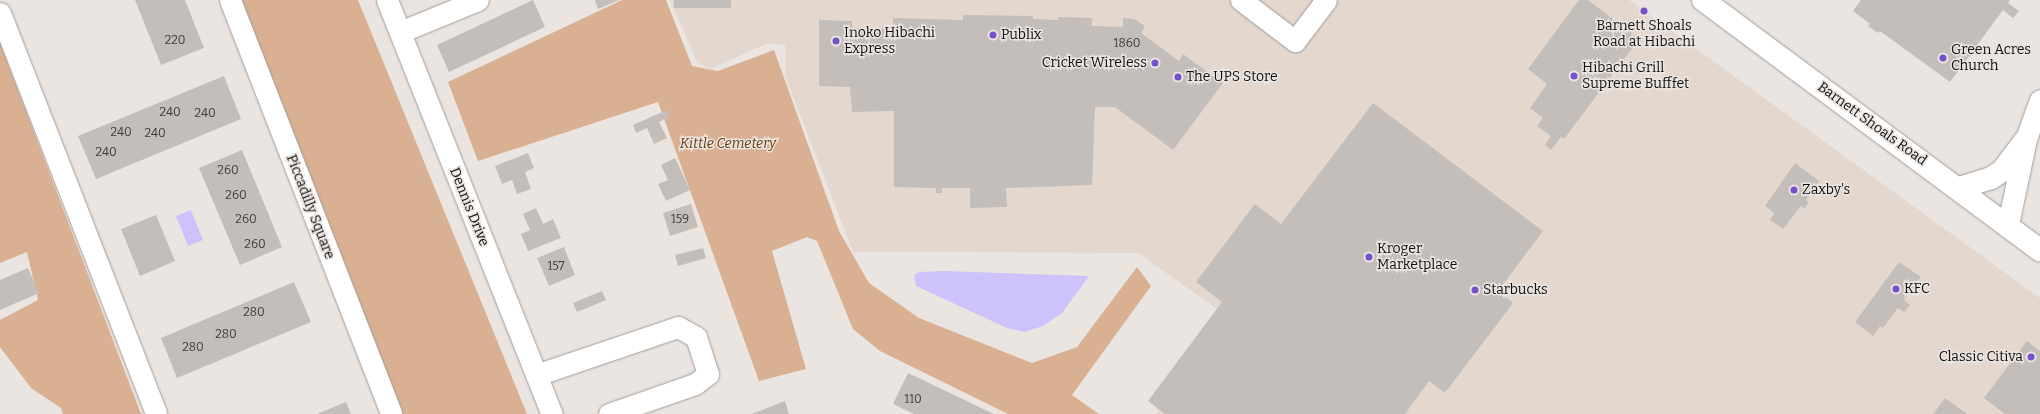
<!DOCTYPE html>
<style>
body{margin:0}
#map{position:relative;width:2040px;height:414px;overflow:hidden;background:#ebe5e1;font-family:Bitter,serif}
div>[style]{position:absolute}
.built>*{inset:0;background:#e4d7ce}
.green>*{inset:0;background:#d9b092}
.water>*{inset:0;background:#cdc2fc}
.building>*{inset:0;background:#c4beba}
.roads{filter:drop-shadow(0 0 1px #a39d99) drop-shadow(0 0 1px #a39d99)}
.minor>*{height:21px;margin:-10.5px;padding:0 10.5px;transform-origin:10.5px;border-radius:10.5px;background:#fff}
.major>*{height:22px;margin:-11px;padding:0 11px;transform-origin:11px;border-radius:11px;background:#fff}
.dots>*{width:11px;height:11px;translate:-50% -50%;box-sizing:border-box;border:2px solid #ebe5e1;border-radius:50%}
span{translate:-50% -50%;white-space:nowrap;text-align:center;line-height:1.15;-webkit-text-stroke:3px #ebe5e1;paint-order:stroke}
.number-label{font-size:12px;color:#3f3c3a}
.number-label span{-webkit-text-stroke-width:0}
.poi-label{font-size:14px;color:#13110f}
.left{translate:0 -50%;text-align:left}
.right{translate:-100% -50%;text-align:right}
.street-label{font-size:14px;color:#13110f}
.park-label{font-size:14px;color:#6a380a;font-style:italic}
</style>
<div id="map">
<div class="built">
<div style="clip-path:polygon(670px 0,1629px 0,2040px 298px,2040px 414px,1157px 414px,1156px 398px,1220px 311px,1138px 253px,853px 252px,786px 78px,785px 45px,766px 44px,710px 69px,697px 62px)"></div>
</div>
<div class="green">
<div style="clip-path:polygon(237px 0,358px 0,527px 414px,394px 414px)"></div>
<div style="clip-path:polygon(622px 0,666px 0,692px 66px,718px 71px,774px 50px,839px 231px,869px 283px,919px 318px,1032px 363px,1077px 347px,1137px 267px,1151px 286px,1072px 395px,1099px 414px,1008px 414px,880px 351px,853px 329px,817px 241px,807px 237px,772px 251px,806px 369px,759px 381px,658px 102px,478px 161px,448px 82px)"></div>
<div style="clip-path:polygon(0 43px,141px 414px,63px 414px,61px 408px,31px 388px,0 347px,0 320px,38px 300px,27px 252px,0 263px)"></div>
</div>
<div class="water">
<div style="clip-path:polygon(191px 210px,203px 240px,188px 246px,176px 216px)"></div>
<div style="clip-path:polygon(944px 271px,1089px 276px,1062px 313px,1043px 326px,1025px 332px,1007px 328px,916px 286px,914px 275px,919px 272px)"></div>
</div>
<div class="building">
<div style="clip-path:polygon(135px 0,185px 0,204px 48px,161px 65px)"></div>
<div style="clip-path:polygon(533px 0,545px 27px,449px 72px,437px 45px)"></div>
<div style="clip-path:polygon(595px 0,619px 0,598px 9px)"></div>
<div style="clip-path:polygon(674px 0,731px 0,731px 8px,674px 8px)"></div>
<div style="clip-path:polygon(1579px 0,1588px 0,1639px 39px,1564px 139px,1561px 137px,1551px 150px,1545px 145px,1551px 136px,1537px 126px,1543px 118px,1530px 108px,1547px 84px,1528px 69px)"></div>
<div style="clip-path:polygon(1861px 0,2010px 0,2008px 3px,2019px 11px,2013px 18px,2003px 10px,1950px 82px,1880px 31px,1878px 33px,1868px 26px,1870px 24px,1853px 11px)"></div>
<div style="clip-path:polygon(963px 15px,1033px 16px,1033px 19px,1058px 20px,1058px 17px,1092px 18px,1092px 26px,1123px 27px,1123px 18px,1134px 19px,1145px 26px,1141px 33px,1179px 61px,1183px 54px,1223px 83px,1173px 150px,1115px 107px,1095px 107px,1092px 185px,1006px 188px,1007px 207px,970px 208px,970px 188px,942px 188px,942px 193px,936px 193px,936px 188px,894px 187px,894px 111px,852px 112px,850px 87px,819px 86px,819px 20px,852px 21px,852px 28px,893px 29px,893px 18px,963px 20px)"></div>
<div style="clip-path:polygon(224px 76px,241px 119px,96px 179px,78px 136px)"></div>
<div style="clip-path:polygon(1373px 103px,1543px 231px,1498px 291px,1513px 303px,1445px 393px,1429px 381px,1405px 414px,1165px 414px,1148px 401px,1222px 302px,1196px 282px,1255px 204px,1281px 224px)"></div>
<div style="clip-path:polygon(667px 110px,670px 116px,659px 122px,667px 138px,654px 144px,647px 128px,636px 133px,633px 125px)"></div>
<div style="clip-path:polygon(242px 150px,282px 247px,240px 265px,199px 168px)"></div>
<div style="clip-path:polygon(528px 153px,534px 168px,525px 172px,531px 189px,517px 194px,512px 180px,502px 184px,495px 166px)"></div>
<div style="clip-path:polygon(675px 158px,690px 190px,666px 201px,658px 184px,668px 180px,661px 165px)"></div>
<div style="clip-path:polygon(1795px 163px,1819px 181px,1806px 200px,1809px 202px,1804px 209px,1801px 206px,1783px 229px,1770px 220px,1774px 213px,1765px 206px)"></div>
<div style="clip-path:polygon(691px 204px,698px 227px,670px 236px,663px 213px)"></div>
<div style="clip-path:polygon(536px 208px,543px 224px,553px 219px,561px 238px,528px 251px,521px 234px,530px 230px,523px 214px)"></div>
<div style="clip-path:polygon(156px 215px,175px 261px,140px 276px,121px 229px)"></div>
<div style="clip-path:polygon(564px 247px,575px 275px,549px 286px,537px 258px)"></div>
<div style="clip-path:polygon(703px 248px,706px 258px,678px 266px,675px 255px)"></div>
<div style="clip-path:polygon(1899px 262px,1921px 277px,1904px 300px,1910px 305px,1904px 312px,1898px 308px,1883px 328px,1880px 326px,1873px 336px,1855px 322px)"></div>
<div style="clip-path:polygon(28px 268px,39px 293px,0 310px,0 280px)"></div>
<div style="clip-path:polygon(294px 282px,311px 322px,177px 378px,161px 338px)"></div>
<div style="clip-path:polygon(602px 291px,606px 300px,577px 312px,573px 303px)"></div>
<div style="clip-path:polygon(2027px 341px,2040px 351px,2040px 414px,2005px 414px,1984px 398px)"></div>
<div style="clip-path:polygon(908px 373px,994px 414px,914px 414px,893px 404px)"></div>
<div style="clip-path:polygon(1945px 398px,1967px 414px,1933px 414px)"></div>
<div style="clip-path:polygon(785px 401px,789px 414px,752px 414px)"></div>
<div style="clip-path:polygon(346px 402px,351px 414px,317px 414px)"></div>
</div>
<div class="roads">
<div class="minor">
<div style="left:230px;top:0;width:444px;rotate:68.7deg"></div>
<div style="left:387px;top:0;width:446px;rotate:68.3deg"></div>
<div style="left:1241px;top:0;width:68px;rotate:37.2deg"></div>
<div style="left:1295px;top:41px;width:51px;rotate:-52.9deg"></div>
<div style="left:0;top:13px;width:430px;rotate:68.7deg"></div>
<div style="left:400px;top:32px;width:84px;rotate:-22.3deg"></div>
<div style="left:2008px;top:224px;width:87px;rotate:-78deg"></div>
<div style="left:2026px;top:139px;width:41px;rotate:-70.3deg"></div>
<div style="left:536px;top:375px;width:150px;rotate:-18.7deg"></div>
<div style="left:678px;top:327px;width:21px;rotate:29deg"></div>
<div style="left:696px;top:337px;width:39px;rotate:72deg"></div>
<div style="left:708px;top:374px;width:16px;rotate:142deg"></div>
<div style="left:695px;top:384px;width:91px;rotate:160.8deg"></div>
</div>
<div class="major">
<div style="left:1703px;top:0;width:420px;rotate:36.6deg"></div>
<div style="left:1959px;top:188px;width:34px;rotate:-17deg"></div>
<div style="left:1991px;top:178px;width:13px;rotate:-32deg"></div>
<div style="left:2002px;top:171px;width:40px;rotate:-53deg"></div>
</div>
</div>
<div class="dots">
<div style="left:1644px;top:11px;background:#7551cb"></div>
<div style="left:993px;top:35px;background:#7551cb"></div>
<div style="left:836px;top:41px;background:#7551cb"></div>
<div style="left:1943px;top:58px;background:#7551cb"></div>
<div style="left:1155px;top:63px;background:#7551cb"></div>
<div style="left:1574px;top:76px;background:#7551cb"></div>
<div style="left:1178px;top:77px;background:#7551cb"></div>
<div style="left:1794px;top:190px;background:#7551cb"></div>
<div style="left:1369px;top:257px;background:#7551cb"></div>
<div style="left:1896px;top:289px;background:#7551cb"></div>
<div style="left:1475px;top:290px;background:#7551cb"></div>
<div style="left:2031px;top:357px;background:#7551cb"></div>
</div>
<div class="number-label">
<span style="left:175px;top:41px">220</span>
<span style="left:1127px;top:44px">1860</span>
<span style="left:170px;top:113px">240</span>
<span style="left:205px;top:114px">240</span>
<span style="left:121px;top:133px">240</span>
<span style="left:155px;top:134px">240</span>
<span style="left:106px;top:153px">240</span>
<span style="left:228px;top:171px">260</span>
<span style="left:236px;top:196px">260</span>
<span style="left:246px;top:220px">260</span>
<span style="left:680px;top:220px">159</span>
<span style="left:255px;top:245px">260</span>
<span style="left:556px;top:267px">157</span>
<span style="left:254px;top:313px">280</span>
<span style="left:226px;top:335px">280</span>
<span style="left:193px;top:348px">280</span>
<span style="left:913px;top:400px">110</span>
</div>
<div class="poi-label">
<span style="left:1644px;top:34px">Barnett Shoals<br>Road at Hibachi</span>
<span class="left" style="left:844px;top:41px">Inoko Hibachi<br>Express</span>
<span class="left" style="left:1001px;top:35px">Publix</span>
<span class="left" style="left:1951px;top:58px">Green Acres<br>Church</span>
<span class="right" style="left:1147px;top:63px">Cricket Wireless</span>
<span class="left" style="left:1582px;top:76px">Hibachi Grill<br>Supreme Bufffet</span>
<span class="left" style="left:1186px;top:77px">The UPS Store</span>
<span class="left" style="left:1802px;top:190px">Zaxby's</span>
<span class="left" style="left:1377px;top:257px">Kroger<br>Marketplace</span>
<span class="left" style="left:1904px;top:289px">KFC</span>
<span class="left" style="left:1483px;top:290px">Starbucks</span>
<span class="right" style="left:2023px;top:357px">Classic Citiva</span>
</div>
<div class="street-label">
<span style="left:1872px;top:124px;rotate:36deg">Barnett Shoals Road</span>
<span style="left:310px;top:207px;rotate:69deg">Piccadilly Square</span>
<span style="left:469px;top:207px;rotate:68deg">Dennis Drive</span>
</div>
<div class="park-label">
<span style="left:728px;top:144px">Kittle Cemetery</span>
</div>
</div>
